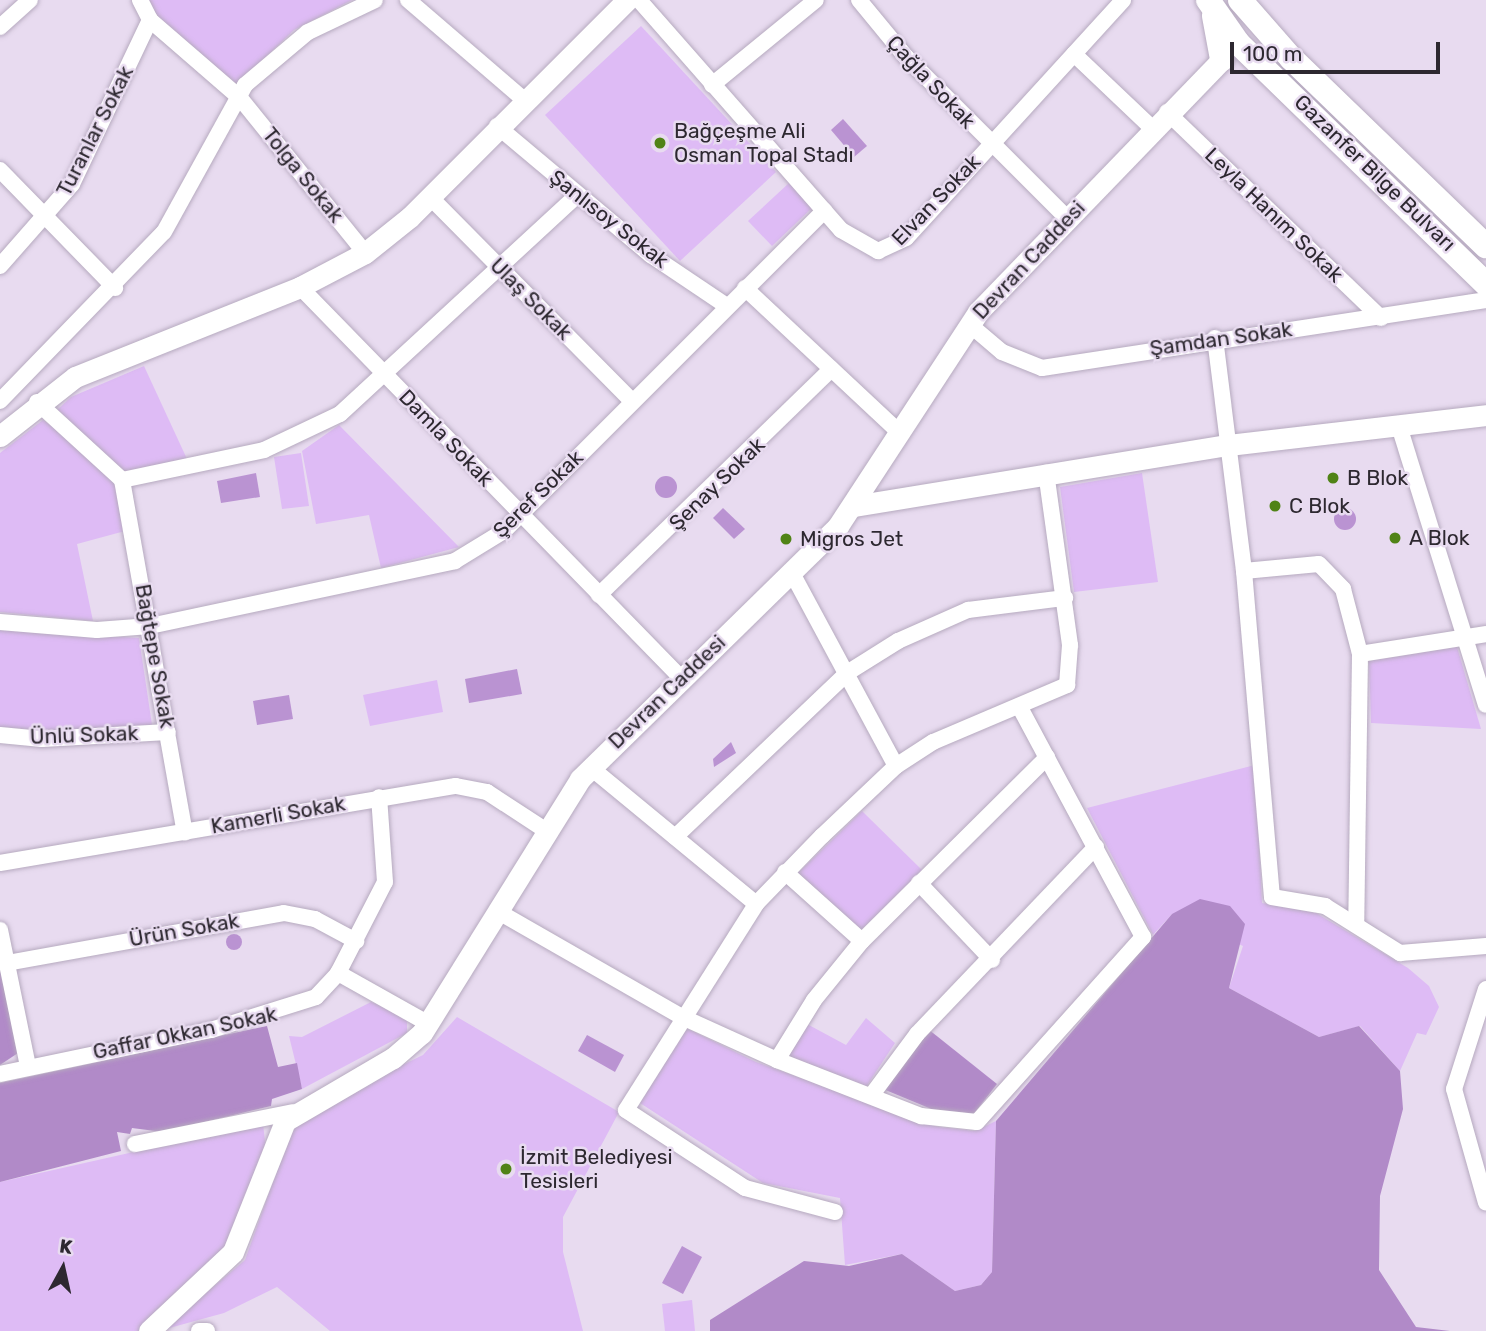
<!DOCTYPE html>
<meta charset="utf-8">
<style>
body{margin:0}
#map{position:relative;width:1486px;height:1331px;overflow:hidden;background:#e8dbf0;font-family:Rubik,sans-serif}
div>[style]{position:absolute}
.green>*{inset:0;background:#debbf5}
.forest>*{inset:0;background:#b18ac8}
.water>*{inset:0;background:#ba93d2}
.round{border-radius:50%}
.roads{filter:drop-shadow(0 0 2px #b6aabf) drop-shadow(0 0 2px #b6aabf)}
.street>*{height:16px;margin:-8px;padding:0 8px;transform-origin:8px;border-radius:8px;background:#fff}
.secondary>*{height:21px;margin:-10.5px;padding:0 10.5px;transform-origin:10.5px;border-radius:10.5px;background:#fff}
.primary>*{height:24px;margin:-12px;padding:0 12px;transform-origin:12px;border-radius:12px;background:#fff}
.dots>*{width:19px;height:19px;translate:-50% -50%;box-sizing:border-box;border:4px solid #e8dbf0;border-radius:50%}
span{translate:-50% -50%;white-space:nowrap;text-align:center;line-height:1.15;-webkit-text-stroke:5px #e8dbf0;paint-order:stroke}
.street-label{font-size:21px;color:#2d2830}
.poi-label{font-size:21px;color:#2d2830}
.left{translate:0 -50%;text-align:left}
.north{position:absolute;left:28px;top:1233px;width:70px;height:70px;-webkit-text-stroke:5px #e8dbf0;paint-order:stroke;rotate:8deg;font-size:19px;font-weight:700;line-height:28px;text-align:center;color:#2d2830}
.north::after{content:'';display:block;margin:auto;width:24px;height:32px;background:#2d2830;clip-path:polygon(50% 0,100% 100%,50% 72%,0 100%)}
.scale{position:absolute;left:1230px;top:42px;width:210px;height:32px;box-sizing:border-box;border:4px solid #2d2830;border-top:0;padding-left:9px;font-size:21px;line-height:24px;white-space:nowrap;color:#2d2830;-webkit-text-stroke:5px #e8dbf0;paint-order:stroke}
</style>
<div id="map">
<div class="green">
<div style="clip-path:polygon(146px 0,352px 0,294px 30px,237px 84px,163px 27px)"></div>
<div style="clip-path:polygon(641px 26px,776px 172px,680px 261px,545px 115px)"></div>
<div style="clip-path:polygon(789px 183px,812px 208px,772px 246px,748px 221px)"></div>
<div style="clip-path:polygon(144px 366px,187px 459px,126px 473px,56px 411px,71px 397px)"></div>
<div style="clip-path:polygon(43px 420px,90px 454px,117px 488px,125px 531px,77px 544px,93px 621px,0 612px,0 453px)"></div>
<div style="clip-path:polygon(339px 425px,459px 547px,381px 568px,369px 515px,316px 524px,302px 451px)"></div>
<div style="clip-path:polygon(301px 453px,309px 506px,282px 509px,274px 457px)"></div>
<div style="clip-path:polygon(1142px 473px,1158px 582px,1074px 592px,1060px 487px)"></div>
<div style="clip-path:polygon(0 630px,139px 638px,152px 725px,77px 733px,0 727px)"></div>
<div style="clip-path:polygon(1457px 647px,1481px 729px,1371px 723px,1369px 661px)"></div>
<div style="clip-path:polygon(437px 680px,443px 712px,370px 726px,363px 695px)"></div>
<div style="clip-path:polygon(1255px 765px,1262px 903px,1316px 913px,1408px 968px,1429px 986px,1439px 1007px,1426px 1035px,1417px 1033px,1400px 1071px,1360px 1026px,1319px 1037px,1229px 988px,1243px 946px,1172px 914px,1153px 935px,1087px 808px)"></div>
<div style="clip-path:polygon(862px 811px,922px 870px,860px 931px,797px 874px)"></div>
<div style="clip-path:polygon(371px 1002px,407px 1017px,407px 1033px,302px 1089px,289px 1036px,302px 1037px)"></div>
<div style="clip-path:polygon(457px 1017px,619px 1112px,563px 1217px,563px 1252px,583px 1331px,330px 1331px,277px 1287px,224px 1313px,162px 1330px,245px 1260px,293px 1126px,316px 1107px,423px 1055px)"></div>
<div style="clip-path:polygon(866px 1018px,895px 1043px,866px 1087px,789px 1056px,807px 1024px,846px 1045px)"></div>
<div style="clip-path:polygon(684px 1027px,756px 1062px,938px 1127px,975px 1131px,996px 1121px,992px 1272px,981px 1285px,955px 1291px,902px 1254px,845px 1265px,840px 1198px,763px 1183px,640px 1103px)"></div>
<div style="clip-path:polygon(263px 1123px,266px 1151px,229px 1246px,143px 1331px,0 1331px,0 1182px)"></div>
<div style="clip-path:polygon(692px 1300px,695px 1331px,665px 1331px,662px 1304px)"></div>
</div>
<div class="forest">
<div style="clip-path:polygon(1200px 899px,1230px 906px,1245px 924px,1229px 988px,1319px 1037px,1359px 1026px,1400px 1071px,1403px 1109px,1380px 1196px,1379px 1270px,1416px 1327px,1450px 1331px,710px 1331px,710px 1320px,804px 1261px,849px 1266px,902px 1254px,955px 1291px,981px 1285px,992px 1272px,996px 1121px,1172px 914px)"></div>
<div style="clip-path:polygon(0 960px,18px 1053px,0 1065px)"></div>
<div style="clip-path:polygon(267px 1026px,278px 1067px,297px 1063px,302px 1089px,272px 1099px,271px 1106px,163px 1132px,132px 1128px,130px 1134px,117px 1132px,121px 1151px,0 1182px,0 1083px)"></div>
<div style="clip-path:polygon(928px 1029px,997px 1084px,972px 1116px,941px 1113px,883px 1089px)"></div>
</div>
<div class="water">
<div style="clip-path:polygon(843px 119px,867px 146px,854px 157px,831px 130px)"></div>
<div style="clip-path:polygon(256px 473px,260px 497px,221px 503px,217px 481px)"></div>
<div class="round" style="left:655px;top:476px;width:22px;height:22px"></div>
<div style="clip-path:polygon(723px 508px,745px 529px,734px 539px,713px 518px)"></div>
<div class="round" style="left:1334px;top:508px;width:22px;height:22px"></div>
<div style="clip-path:polygon(517px 669px,522px 694px,469px 703px,465px 679px)"></div>
<div style="clip-path:polygon(289px 695px,293px 719px,257px 725px,253px 701px)"></div>
<div style="clip-path:polygon(731px 742px,736px 753px,714px 767px,713px 759px)"></div>
<div class="round" style="left:226px;top:934px;width:16px;height:16px"></div>
<div style="clip-path:polygon(587px 1035px,624px 1055px,615px 1072px,578px 1051px)"></div>
<div style="clip-path:polygon(682px 1246px,702px 1257px,683px 1294px,662px 1283px)"></div>
</div>
<div class="roads">
<div class="street">
<div style="left:140px;top:0;width:22px;rotate:63deg"></div>
<div style="left:150px;top:20px;width:119px;rotate:40.9deg"></div>
<div style="left:240px;top:98px;width:199px;rotate:51.1deg"></div>
<div style="left:408px;top:0;width:150px;rotate:40.7deg"></div>
<div style="left:639px;top:0;width:306px;rotate:48.7deg"></div>
<div style="left:841px;top:230px;width:43px;rotate:29.6deg"></div>
<div style="left:878px;top:251px;width:31px;rotate:-25deg"></div>
<div style="left:906px;top:238px;width:322px;rotate:-47.6deg"></div>
<div style="left:859px;top:0;width:74px;rotate:50.5deg"></div>
<div style="left:906px;top:57px;width:228px;rotate:45deg"></div>
<div style="left:0;top:27px;width:40px;rotate:-42deg"></div>
<div style="left:1074px;top:54px;width:108px;rotate:43.5deg"></div>
<div style="left:712px;top:85px;width:134px;rotate:-39.3deg"></div>
<div style="left:1167px;top:112px;width:297px;rotate:43.9deg"></div>
<div style="left:497px;top:126px;width:201px;rotate:40deg"></div>
<div style="left:651px;top:255px;width:92px;rotate:33.9deg"></div>
<div style="left:0;top:170px;width:165px;rotate:45.7deg"></div>
<div style="left:430px;top:197px;width:287px;rotate:45.3deg"></div>
<div style="left:0;top:266px;width:109px;rotate:-48.7deg"></div>
<div style="left:72px;top:184px;width:182px;rotate:-64.6deg"></div>
<div style="left:300px;top:287px;width:546px;rotate:45.74deg"></div>
<div style="left:745px;top:288px;width:211px;rotate:43.1deg"></div>
<div style="left:969px;top:324px;width:43px;rotate:40.3deg"></div>
<div style="left:1002px;top:352px;width:43px;rotate:21.8deg"></div>
<div style="left:1042px;top:368px;width:449px;rotate:-8.7deg"></div>
<div style="left:1215px;top:338px;width:235px;rotate:82.9deg"></div>
<div style="left:1244px;top:571px;width:327px;rotate:85.1deg"></div>
<div style="left:1272px;top:897px;width:54px;rotate:9.6deg"></div>
<div style="left:1325px;top:906px;width:89px;rotate:32.1deg"></div>
<div style="left:1400px;top:953px;width:86px;rotate:-4.7deg"></div>
<div style="left:0;top:401px;width:235px;rotate:-45.9deg"></div>
<div style="left:164px;top:232px;width:168px;rotate:-61.1deg"></div>
<div style="left:245px;top:85px;width:82px;rotate:-40.1deg"></div>
<div style="left:308px;top:32px;width:74px;rotate:-25.5deg"></div>
<div style="left:37px;top:402px;width:115px;rotate:42.5deg"></div>
<div style="left:122px;top:480px;width:358px;rotate:79.9deg"></div>
<div style="left:1399px;top:426px;width:292px;rotate:72.7deg"></div>
<div style="left:122px;top:480px;width:145px;rotate:-11.9deg"></div>
<div style="left:264px;top:450px;width:84px;rotate:-25.3deg"></div>
<div style="left:340px;top:414px;width:321px;rotate:-42.7deg"></div>
<div style="left:1244px;top:571px;width:75px;rotate:-5.3deg"></div>
<div style="left:1319px;top:564px;width:35px;rotate:46deg"></div>
<div style="left:1343px;top:589px;width:67px;rotate:75.3deg"></div>
<div style="left:1360px;top:654px;width:271px;rotate:90.8deg"></div>
<div style="left:792px;top:573px;width:219px;rotate:61.7deg"></div>
<div style="left:599px;top:595px;width:324px;rotate:-44.2deg"></div>
<div style="left:0;top:622px;width:97px;rotate:4.7deg"></div>
<div style="left:97px;top:630px;width:53px;rotate:-4.3deg"></div>
<div style="left:150px;top:626px;width:312px;rotate:-12deg"></div>
<div style="left:455px;top:561px;width:57px;rotate:-31.5deg"></div>
<div style="left:504px;top:531px;width:453px;rotate:-45deg"></div>
<div style="left:1360px;top:654px;width:128px;rotate:-9deg"></div>
<div style="left:0;top:735px;width:42px;rotate:5.4deg"></div>
<div style="left:42px;top:739px;width:126px;rotate:-3.2deg"></div>
<div style="left:590px;top:767px;width:215px;rotate:39.5deg"></div>
<div style="left:675px;top:837px;width:238px;rotate:-43.6deg"></div>
<div style="left:847px;top:673px;width:60px;rotate:-32.1deg"></div>
<div style="left:898px;top:641px;width:77px;rotate:-23.9deg"></div>
<div style="left:968px;top:610px;width:98px;rotate:-7.1deg"></div>
<div style="left:0;top:863px;width:462px;rotate:-9.6deg"></div>
<div style="left:456px;top:786px;width:32px;rotate:11deg"></div>
<div style="left:487px;top:792px;width:69px;rotate:33.2deg"></div>
<div style="left:785px;top:872px;width:103px;rotate:41.9deg"></div>
<div style="left:919px;top:883px;width:106px;rotate:46.5deg"></div>
<div style="left:497px;top:911px;width:211px;rotate:29.8deg"></div>
<div style="left:680px;top:1016px;width:107px;rotate:24.4deg"></div>
<div style="left:777px;top:1060px;width:155px;rotate:21.3deg"></div>
<div style="left:921px;top:1116px;width:56px;rotate:6.1deg"></div>
<div style="left:977px;top:1122px;width:249px;rotate:-48.1deg"></div>
<div style="left:1143px;top:937px;width:262px;rotate:-118.2deg"></div>
<div style="left:0;top:930px;width:140px;rotate:78.4deg"></div>
<div style="left:7px;top:963px;width:281px;rotate:-10.2deg"></div>
<div style="left:284px;top:913px;width:32px;rotate:11deg"></div>
<div style="left:315px;top:919px;width:47px;rotate:28.2deg"></div>
<div style="left:338px;top:973px;width:104px;rotate:29.3deg"></div>
<div style="left:1486px;top:989px;width:105px;rotate:107.7deg"></div>
<div style="left:1454px;top:1089px;width:118px;rotate:74.3deg"></div>
<div style="left:777px;top:1060px;width:70px;rotate:-58.3deg"></div>
<div style="left:814px;top:1000px;width:76px;rotate:-50.9deg"></div>
<div style="left:862px;top:941px;width:261px;rotate:-44.8deg"></div>
<div style="left:0;top:1074px;width:216px;rotate:-11.8deg"></div>
<div style="left:211px;top:1030px;width:110px;rotate:-17.4deg"></div>
<div style="left:316px;top:997px;width:33px;rotate:-47deg"></div>
<div style="left:338px;top:973px;width:102px;rotate:-62.7deg"></div>
<div style="left:385px;top:882px;width:85px;rotate:-94deg"></div>
<div style="left:871px;top:1096px;width:77px;rotate:-53.4deg"></div>
<div style="left:917px;top:1034px;width:259px;rotate:-46.3deg"></div>
<div style="left:135px;top:1144px;width:161px;rotate:-11.4deg"></div>
<div style="left:835px;top:1212px;width:93px;rotate:-165.1deg"></div>
<div style="left:745px;top:1188px;width:142px;rotate:-146.8deg"></div>
<div style="left:626px;top:1110px;width:244px;rotate:-57.7deg"></div>
<div style="left:756px;top:904px;width:95px;rotate:-45.9deg"></div>
<div style="left:822px;top:836px;width:102px;rotate:-43.4deg"></div>
<div style="left:896px;top:766px;width:44px;rotate:-33deg"></div>
<div style="left:933px;top:742px;width:146px;rotate:-23deg"></div>
<div style="left:1067px;top:685px;width:40px;rotate:-85.7deg"></div>
<div style="left:1070px;top:645px;width:174px;rotate:-97.9deg"></div>
<div style="left:199px;top:1331px;width:8px"></div>
</div>
<div class="secondary">
<div style="left:0;top:436px;width:95px;rotate:-38.2deg"></div>
<div style="left:75px;top:377px;width:242px;rotate:-21.8deg"></div>
<div style="left:300px;top:287px;width:73px;rotate:-27.6deg"></div>
<div style="left:365px;top:253px;width:58px;rotate:-38.7deg"></div>
<div style="left:410px;top:217px;width:307px;rotate:-45deg"></div>
<div style="left:854px;top:506px;width:379px;rotate:-9.3deg"></div>
<div style="left:1228px;top:445px;width:260px;rotate:-6.6deg"></div>
<div style="left:149px;top:1331px;width:115px;rotate:-43.2deg"></div>
<div style="left:233px;top:1252px;width:141px;rotate:-68.3deg"></div>
<div style="left:285px;top:1121px;width:125px;rotate:-30.3deg"></div>
<div style="left:393px;top:1058px;width:38px;rotate:-41deg"></div>
<div style="left:422px;top:1033px;width:299px;rotate:-58.1deg"></div>
<div style="left:580px;top:779px;width:361px;rotate:-44.4deg"></div>
<div style="left:838px;top:526px;width:256px;rotate:-56.8deg"></div>
<div style="left:978px;top:312px;width:351px;rotate:-46deg"></div>
</div>
<div class="primary">
<div style="left:1208px;top:0;width:52px;rotate:55.1deg"></div>
<div style="left:1238px;top:43px;width:346px;rotate:44.2deg"></div>
<div style="left:1240px;top:0;width:77px;rotate:48.7deg"></div>
<div style="left:1291px;top:58px;width:271px;rotate:44deg"></div>
<div style="left:1214px;top:16px;width:44px;rotate:79.5deg"></div>
</div>
</div>
<div class="dots">
<div style="left:660px;top:143px;background:#508316"></div>
<div style="left:1333px;top:478px;background:#508316"></div>
<div style="left:1275px;top:506px;background:#508316"></div>
<div style="left:1395px;top:538px;background:#508316"></div>
<div style="left:786px;top:539px;background:#508316"></div>
<div style="left:506px;top:1169px;background:#508316"></div>
</div>
<div class="street-label">
<span style="left:931px;top:82px;rotate:47deg">Çağla Sokak</span>
<span style="left:95px;top:131px;rotate:-63deg">Turanlar Sokak</span>
<span style="left:1375px;top:173px;rotate:44deg">Gazanfer Bilge Bulvarı</span>
<span style="left:303px;top:175px;rotate:51deg">Tolga Sokak</span>
<span style="left:936px;top:200px;rotate:-46deg">Elvan Sokak</span>
<span style="left:1274px;top:215px;rotate:44deg">Leyla Hanım Sokak</span>
<span style="left:609px;top:219px;rotate:38deg">Şanlısoy Sokak</span>
<span style="left:1029px;top:260px;rotate:-47deg">Devran Caddesi</span>
<span style="left:531px;top:299px;rotate:45deg">Ulaş Sokak</span>
<span style="left:1221px;top:339px;rotate:-8deg">Şamdan Sokak</span>
<span style="left:446px;top:438px;rotate:46deg">Damla Sokak</span>
<span style="left:717px;top:484px;rotate:-44deg">Şenay Sokak</span>
<span style="left:538px;top:494px;rotate:-44deg">Şeref Sokak</span>
<span style="left:155px;top:656px;rotate:80deg">Bağtepe Sokak</span>
<span style="left:667px;top:692px;rotate:-44deg">Devran Caddesi</span>
<span style="left:84px;top:735px;rotate:-2deg">Ünlü Sokak</span>
<span style="left:278px;top:815px;rotate:-10deg">Kamerli Sokak</span>
<span style="left:184px;top:930px;rotate:-10deg">Ürün Sokak</span>
<span style="left:185px;top:1033px;rotate:-12deg">Gaffar Okkan Sokak</span>
</div>
<div class="poi-label">
<span class="left" style="left:674px;top:143px">Bağçeşme Ali<br>Osman Topal Stadı</span>
<span class="left" style="left:1347px;top:478px">B Blok</span>
<span class="left" style="left:1289px;top:506px">C Blok</span>
<span class="left" style="left:1409px;top:538px">A Blok</span>
<span class="left" style="left:800px;top:539px">Migros Jet</span>
<span class="left" style="left:520px;top:1169px">İzmit Belediyesi<br>Tesisleri</span>
</div>
<div class="north">K</div>
<div class="scale">100 m</div>
</div>
